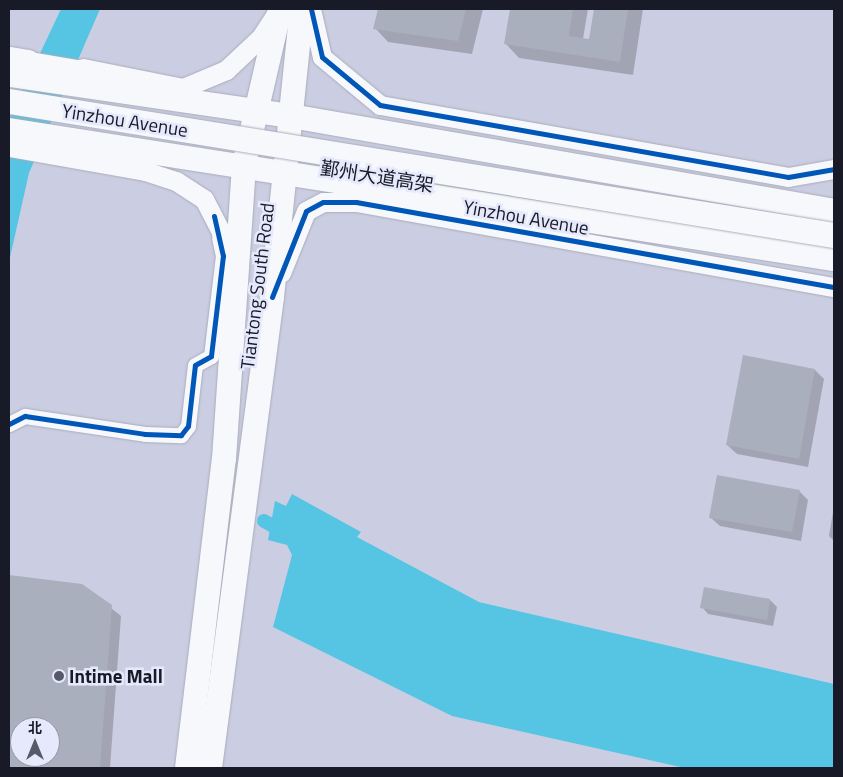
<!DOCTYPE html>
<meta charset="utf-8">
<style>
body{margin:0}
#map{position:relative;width:843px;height:777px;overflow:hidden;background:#cbcee2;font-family:"Titillium Web","Noto Sans SC",sans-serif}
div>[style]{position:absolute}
.water>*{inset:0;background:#55c5e3}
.shadow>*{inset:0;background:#0003}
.canal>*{height:14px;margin:-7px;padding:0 7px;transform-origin:7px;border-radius:7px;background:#55c5e3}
.building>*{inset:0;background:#a9afbd}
.roads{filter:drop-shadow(0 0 1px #a9acbb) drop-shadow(0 0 1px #a9acbb)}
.minor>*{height:15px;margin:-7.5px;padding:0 7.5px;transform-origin:7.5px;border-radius:7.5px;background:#f7f8fb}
.tertiary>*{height:19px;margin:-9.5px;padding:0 9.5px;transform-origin:9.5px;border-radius:9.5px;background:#f7f8fb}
.primary>*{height:24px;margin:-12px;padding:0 12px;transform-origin:12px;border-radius:12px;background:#f7f8fb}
.bridges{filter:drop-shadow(0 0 1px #a9acbb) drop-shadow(0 0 1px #a9acbb)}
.trunk-bridge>*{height:25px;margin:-12.5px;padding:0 12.5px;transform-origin:12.5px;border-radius:12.5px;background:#f7f8fb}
.cycleway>*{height:5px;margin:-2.5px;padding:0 2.5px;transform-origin:2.5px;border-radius:2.5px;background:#0057b8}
.dots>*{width:14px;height:14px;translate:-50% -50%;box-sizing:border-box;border:2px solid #e6e9fc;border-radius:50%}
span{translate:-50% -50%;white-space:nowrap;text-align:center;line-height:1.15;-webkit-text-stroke:5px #e6e9fc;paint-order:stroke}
.street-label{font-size:19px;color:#181a27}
.poi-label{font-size:19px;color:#181a27;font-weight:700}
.left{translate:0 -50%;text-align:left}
.frame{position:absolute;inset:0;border:10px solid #181a27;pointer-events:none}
.north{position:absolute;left:10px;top:717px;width:50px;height:50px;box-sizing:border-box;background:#e6e9fc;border:1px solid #9496a7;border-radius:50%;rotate:0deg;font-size:14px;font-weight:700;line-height:20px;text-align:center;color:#181a27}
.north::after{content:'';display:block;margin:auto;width:18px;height:22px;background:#575968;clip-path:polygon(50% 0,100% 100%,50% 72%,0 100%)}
</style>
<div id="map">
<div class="water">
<div style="clip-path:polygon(61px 9px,100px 9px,29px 173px,9px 262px,9px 119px)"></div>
<div style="clip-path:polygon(292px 494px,361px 532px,357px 537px,479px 602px,834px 684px,834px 768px,685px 768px,452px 716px,273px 627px,292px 555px,287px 545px,268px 540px,275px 501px,286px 506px)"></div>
</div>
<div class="shadow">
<div style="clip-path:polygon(379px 9px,439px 10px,483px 9px,472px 54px,388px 42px,375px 28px)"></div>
<div style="clip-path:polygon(511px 9px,588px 9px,583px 39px,590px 40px,595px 9px,643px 9px,633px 75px,519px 58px,506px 44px)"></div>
<div style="clip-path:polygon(744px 357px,815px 370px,824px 379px,808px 467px,737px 454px,727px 445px)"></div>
<div style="clip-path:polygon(799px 491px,808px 500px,801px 541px,720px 526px,710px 517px)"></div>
<div style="clip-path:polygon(834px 506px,834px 541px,829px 536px)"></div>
<div style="clip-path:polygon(evenodd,9px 577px,82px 585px,121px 616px,110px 768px,9px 768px,9px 577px,20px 727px,50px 727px,50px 757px,20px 757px,20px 727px)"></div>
<div style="clip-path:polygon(770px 600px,777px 607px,773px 626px,708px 614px,702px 607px)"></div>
</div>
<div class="canal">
<div style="left:264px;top:521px;width:26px;rotate:29deg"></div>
</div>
<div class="building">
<div style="clip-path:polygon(378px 9px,466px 9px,458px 41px,373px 29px)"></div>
<div style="clip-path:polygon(510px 9px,573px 9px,569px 36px,589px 39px,594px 9px,628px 9px,620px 62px,504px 44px)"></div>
<div style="clip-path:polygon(743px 355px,815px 369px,799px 459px,726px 445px)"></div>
<div style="clip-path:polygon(717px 475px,800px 490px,792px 532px,709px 518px)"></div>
<div style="clip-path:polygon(evenodd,9px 575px,82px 584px,112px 605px,100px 768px,9px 768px,9px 575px,20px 727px,50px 727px,50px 757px,20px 757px,20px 727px)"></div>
<div style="clip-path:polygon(704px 587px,770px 599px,767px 620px,700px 608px)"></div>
</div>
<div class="roads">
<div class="minor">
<div style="left:29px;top:59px;width:55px;rotate:9.5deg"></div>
<div style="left:9px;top:424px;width:18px;rotate:-27deg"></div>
<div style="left:25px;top:416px;width:121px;rotate:8.5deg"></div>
<div style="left:145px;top:434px;width:36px;rotate:2deg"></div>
<div style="left:181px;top:435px;width:11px;rotate:-52deg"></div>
<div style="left:188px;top:426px;width:61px;rotate:-83.5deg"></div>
<div style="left:195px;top:365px;width:18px;rotate:-29deg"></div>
<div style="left:211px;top:356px;width:101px;rotate:-83.2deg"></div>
<div style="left:223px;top:256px;width:19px;rotate:-102deg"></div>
</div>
<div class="tertiary">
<div style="left:311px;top:9px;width:49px;rotate:77.1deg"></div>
<div style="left:322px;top:57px;width:75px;rotate:39.6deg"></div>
<div style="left:380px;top:105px;width:414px;rotate:10deg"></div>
<div style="left:788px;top:177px;width:47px;rotate:-9.9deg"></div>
<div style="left:9px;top:56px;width:20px;rotate:9deg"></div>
<div style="left:83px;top:68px;width:102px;rotate:11.3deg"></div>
<div style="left:183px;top:88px;width:47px;rotate:-22.7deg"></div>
<div style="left:226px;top:70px;width:48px;rotate:-43.3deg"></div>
<div style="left:261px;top:37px;width:27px;rotate:-57deg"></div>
<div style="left:9px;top:147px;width:138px;rotate:10deg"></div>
<div style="left:145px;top:171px;width:33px;rotate:18deg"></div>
<div style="left:176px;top:181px;width:33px;rotate:33deg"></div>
<div style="left:204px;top:199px;width:72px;rotate:62.7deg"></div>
<div style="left:281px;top:273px;width:67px;rotate:-68deg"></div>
<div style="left:306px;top:211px;width:19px;rotate:-28deg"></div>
<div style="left:323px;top:202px;width:33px"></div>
<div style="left:356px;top:202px;width:485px;rotate:10.1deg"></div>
</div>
<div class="primary">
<div style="left:9px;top:75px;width:285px;rotate:8.3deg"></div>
<div style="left:291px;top:116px;width:551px;rotate:9.92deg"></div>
<div style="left:9px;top:130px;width:835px;rotate:8.89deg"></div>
<div style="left:187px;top:768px;width:311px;rotate:-83.2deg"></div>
<div style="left:224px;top:459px;width:296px;rotate:-86.1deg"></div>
<div style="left:244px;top:164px;width:159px;rotate:-76.9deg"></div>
<div style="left:210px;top:768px;width:475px;rotate:-82.5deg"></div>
<div style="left:272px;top:297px;width:290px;rotate:-84.1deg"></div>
</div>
</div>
<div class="bridges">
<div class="trunk-bridge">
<div style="left:9px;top:101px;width:836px;rotate:9.23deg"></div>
</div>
</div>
<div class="cycleway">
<div style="left:311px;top:9px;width:49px;rotate:77.1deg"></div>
<div style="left:322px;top:57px;width:75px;rotate:39.6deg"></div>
<div style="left:380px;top:105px;width:414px;rotate:10deg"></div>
<div style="left:788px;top:177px;width:47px;rotate:-9.9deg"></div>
<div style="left:272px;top:297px;width:92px;rotate:-68.4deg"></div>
<div style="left:306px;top:211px;width:19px;rotate:-28deg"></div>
<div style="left:323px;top:202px;width:33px"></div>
<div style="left:356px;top:202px;width:485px;rotate:10.1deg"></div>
<div style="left:9px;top:424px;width:18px;rotate:-27deg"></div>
<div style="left:25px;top:416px;width:121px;rotate:8.5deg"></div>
<div style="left:145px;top:434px;width:36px;rotate:2deg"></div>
<div style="left:181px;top:435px;width:11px;rotate:-52deg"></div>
<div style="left:188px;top:426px;width:61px;rotate:-83.5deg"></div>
<div style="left:195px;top:365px;width:18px;rotate:-29deg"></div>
<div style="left:211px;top:356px;width:101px;rotate:-83.2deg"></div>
<div style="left:223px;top:256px;width:41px;rotate:-102.7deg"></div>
</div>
<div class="dots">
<div style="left:59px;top:676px;background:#575968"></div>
</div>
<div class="street-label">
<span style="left:125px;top:120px;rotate:9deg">Yinzhou Avenue</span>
<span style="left:377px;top:176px;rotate:9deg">鄞州大道高架</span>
<span style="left:526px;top:217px;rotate:10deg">Yinzhou Avenue</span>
<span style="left:257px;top:286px;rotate:-83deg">Tiantong South Road</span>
</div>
<div class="poi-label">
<span class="left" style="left:69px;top:676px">Intime Mall</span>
</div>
<div class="frame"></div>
<div class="north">北</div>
</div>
